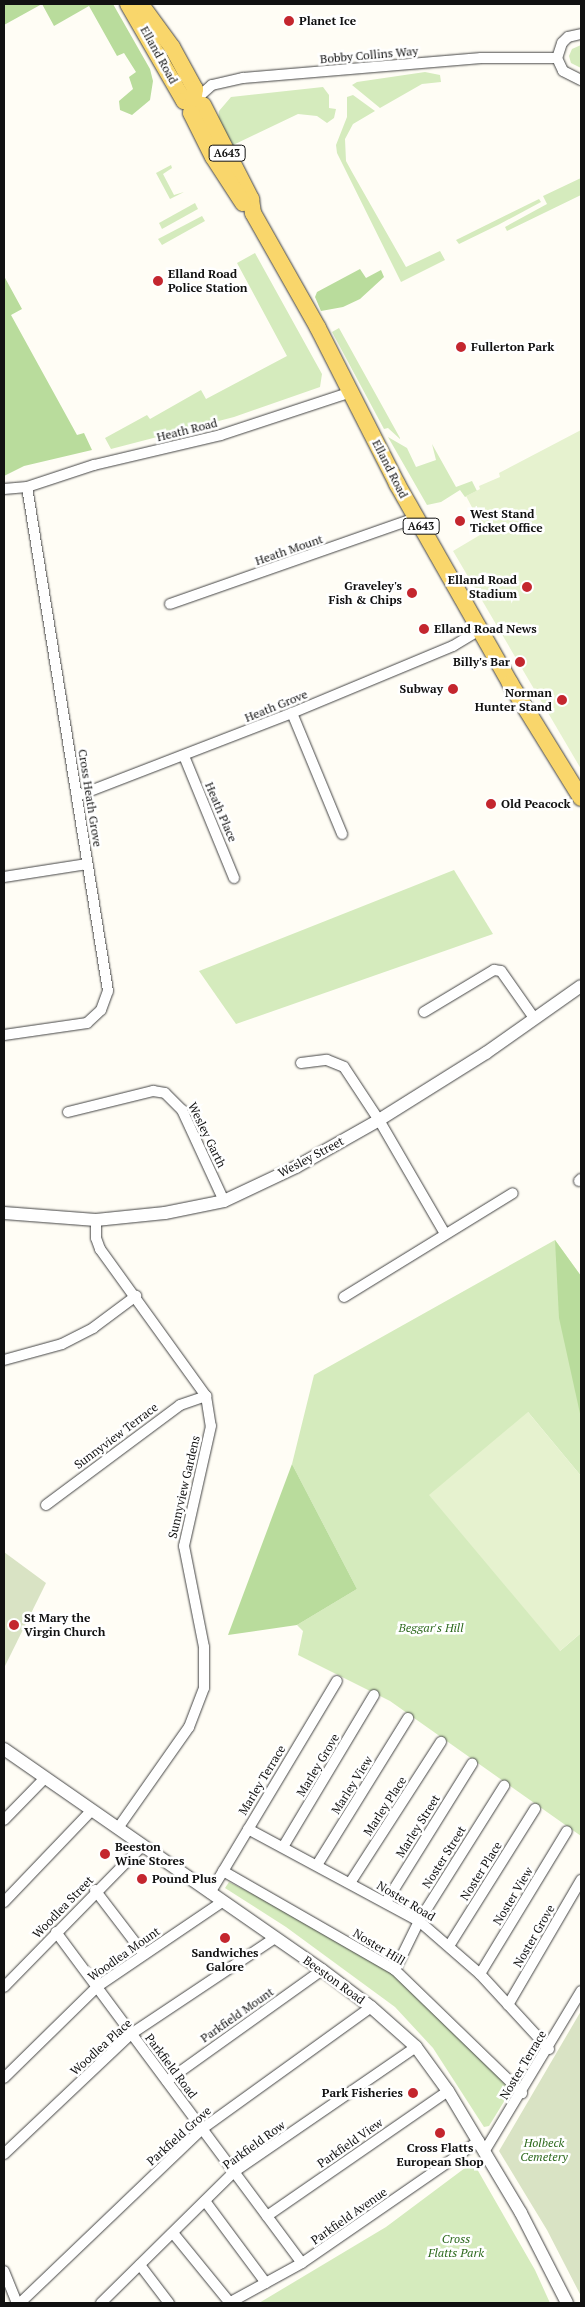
<!DOCTYPE html>
<style>
body{margin:0}
#map{position:relative;width:585px;height:2307px;overflow:hidden;background:#fffdf5;font-family:"PT Serif",serif}
div>[style]{position:absolute}
.green>*{inset:0;background:#d5ebbd}
.forest>*{inset:0;background:#b9dc9c}
.cemetery>*{inset:0;background:#d9e3c4}
.pitch>*{inset:0;background:#e6f2cf}
.roads{filter:drop-shadow(0 0 1px #444) drop-shadow(0 0 1px #444)}
.minor>*{height:10px;margin:-5px;padding:0 5px;transform-origin:5px;border-radius:5px;background:#fff}
.tertiary>*{height:12px;margin:-6px;padding:0 6px;transform-origin:6px;border-radius:6px;background:#fff}
.primary>*{height:16px;margin:-8px;padding:0 8px;transform-origin:8px;border-radius:8px;background:#f9d66b}
.dots>*{width:14px;height:14px;translate:-50% -50%;box-sizing:border-box;border:2px solid #fff;border-radius:50%}
span{translate:-50% -50%;white-space:nowrap;text-align:center;line-height:1.15;-webkit-text-stroke:5px #fff;paint-order:stroke}
.shield-label span{padding:1px 4px;background:#fff;border:1px solid;border-radius:4px;-webkit-text-stroke-width:0}
.shield-label{font-size:11px;color:#111;font-weight:700}
.poi-label{font-size:12px;color:#111;font-weight:700}
.left{translate:0 -50%;text-align:left}
.right{translate:-100% -50%;text-align:right}
.street-label{font-size:12px;color:#111}
.park-label{font-size:12px;color:#2f6b1f;font-style:italic}
.frame{position:absolute;inset:0;border:5px solid #111;pointer-events:none}
</style>
<div id="map">
<div class="green">
<div style="clip-path:polygon(581px 45px,581px 68px,571px 63px,569px 56px,572px 49px)"></div>
<div style="clip-path:polygon(425px 72px,440px 75px,441px 82px,422px 84px,380px 108px,352px 85px,357px 82px)"></div>
<div style="clip-path:polygon(323px 87px,329px 95px,329px 108px,336px 109px,334px 118px,327px 123px,317px 116px,298px 114px,229px 147px,218px 120px,219px 111px,231px 97px)"></div>
<div style="clip-path:polygon(353px 95px,375px 111px,353px 124px,345px 139px,346px 161px,352px 172px,406px 267px,440px 251px,445px 260px,401px 282px,337px 153px,336px 145px,347px 117px,347px 97px)"></div>
<div style="clip-path:polygon(171px 165px,172px 168px,163px 174px,174px 195px,184px 192px,170px 199px,156px 173px)"></div>
<div style="clip-path:polygon(581px 178px,581px 195px,507px 231px,505px 227px,547px 204px,543px 196px)"></div>
<div style="clip-path:polygon(539px 199px,541px 202px,498px 225px,459px 244px,456px 240px)"></div>
<div style="clip-path:polygon(195px 203px,198px 209px,162px 229px,159px 223px)"></div>
<div style="clip-path:polygon(202px 216px,205px 221px,162px 245px,158px 239px)"></div>
<div style="clip-path:polygon(255px 253px,322px 374px,320px 387px,234px 417px,111px 449px,105px 438px,147px 415px,150px 419px,201px 390px,206px 399px,287px 356px,237px 263px)"></div>
<div style="clip-path:polygon(339px 328px,400px 438px,400px 439px,388px 428px,384px 429px,332px 332px)"></div>
<div style="clip-path:polygon(388px 437px,407px 448px,416px 467px,436px 460px,432px 444px,456px 487px,472px 481px,477px 491px,465px 497px,460px 490px,441px 502px,427px 505px)"></div>
<div style="clip-path:polygon(454px 870px,493px 934px,236px 1024px,199px 971px)"></div>
<div style="clip-path:polygon(555px 1240px,581px 1276px,581px 1476px,528px 1412px,560px 1651px,581px 1633px,581px 1836px,390px 1701px,298px 1655px,303px 1631px,297px 1625px,357px 1589px,292px 1464px,314px 1375px)"></div>
<div style="clip-path:polygon(229px 1882px,305px 1920px,385px 1967px,411px 1986px,511px 2090px,489px 2126px,484px 2127px,433px 2048px,395px 2007px,286px 1927px,225px 1888px)"></div>
<div style="clip-path:polygon(473px 2162px,535px 2270px,550px 2303px,259px 2303px,386px 2227px)"></div>
</div>
<div class="forest">
<div style="clip-path:polygon(4px 4px,113px 4px,150px 69px,153px 81px,150px 100px,132px 115px,120px 110px,119px 101px,133px 89px,129px 77px,136px 72px,124px 53px,117px 56px,89px 6px,54px 26px,42px 4px,4px 25px)"></div>
<div style="clip-path:polygon(360px 269px,366px 278px,381px 270px,384px 277px,360px 299px,343px 307px,321px 311px,315px 297px,317px 292px)"></div>
<div style="clip-path:polygon(4px 276px,22px 309px,11px 315px,77px 435px,84px 433px,92px 450px,24px 466px,4px 476px)"></div>
<div style="clip-path:polygon(555px 1240px,581px 1276px,581px 1418px,559px 1318px)"></div>
<div style="clip-path:polygon(292px 1464px,357px 1589px,297px 1625px,228px 1635px)"></div>
</div>
<div class="cemetery">
<div style="clip-path:polygon(4px 1552px,46px 1583px,4px 1668px)"></div>
<div style="clip-path:polygon(581px 2011px,581px 2296px,547px 2230px,499px 2151px)"></div>
</div>
<div class="pitch">
<div style="clip-path:polygon(581px 430px,581px 769px,453px 551px,485px 532px,466px 496px,480px 489px,479px 486px,500px 477px,499px 473px)"></div>
<div style="clip-path:polygon(528px 1412px,581px 1476px,581px 1633px,560px 1651px,429px 1495px)"></div>
</div>
<div class="roads">
<div class="minor">
<div style="left:581px;top:34px;width:13px;rotate:167deg"></div>
<div style="left:568px;top:37px;width:8px;rotate:135deg"></div>
<div style="left:562px;top:43px;width:16px;rotate:108deg"></div>
<div style="left:557px;top:58px;width:14px;rotate:65deg"></div>
<div style="left:563px;top:71px;width:20px;rotate:27deg"></div>
<div style="left:194px;top:101px;width:24px;rotate:-42deg"></div>
<div style="left:212px;top:85px;width:32px;rotate:-13deg"></div>
<div style="left:243px;top:78px;width:239px;rotate:-4.8deg"></div>
<div style="left:481px;top:58px;width:76px"></div>
<div style="left:4px;top:489px;width:23px;rotate:-5deg"></div>
<div style="left:27px;top:487px;width:71px;rotate:-18.2deg"></div>
<div style="left:94px;top:465px;width:130px;rotate:-13.3deg"></div>
<div style="left:221px;top:435px;width:137px;rotate:-18.3deg"></div>
<div style="left:170px;top:604px;width:261px;rotate:-19.3deg"></div>
<div style="left:292px;top:713px;width:131px;rotate:67.5deg"></div>
<div style="left:184px;top:756px;width:132px;rotate:67.7deg"></div>
<div style="left:77px;top:796px;width:230px;rotate:-21.1deg"></div>
<div style="left:292px;top:713px;width:174px;rotate:-22.6deg"></div>
<div style="left:453px;top:646px;width:31px;rotate:-31deg"></div>
<div style="left:4px;top:877px;width:84px;rotate:-8.9deg"></div>
<div style="left:424px;top:1012px;width:82px;rotate:-31deg"></div>
<div style="left:494px;top:970px;width:7px;rotate:8deg"></div>
<div style="left:501px;top:971px;width:57px;rotate:54.9deg"></div>
<div style="left:4px;top:1035px;width:84px;rotate:-8.2deg"></div>
<div style="left:87px;top:1023px;width:19px;rotate:-43deg"></div>
<div style="left:101px;top:1010px;width:20px;rotate:-70deg"></div>
<div style="left:108px;top:991px;width:510px;rotate:-99.13deg"></div>
<div style="left:301px;top:1063px;width:26px;rotate:-7deg"></div>
<div style="left:327px;top:1060px;width:18px;rotate:22deg"></div>
<div style="left:344px;top:1067px;width:64px;rotate:56.6deg"></div>
<div style="left:379px;top:1120px;width:129px;rotate:59.9deg"></div>
<div style="left:68px;top:1112px;width:88px;rotate:-13.9deg"></div>
<div style="left:153px;top:1091px;width:12px;rotate:9deg"></div>
<div style="left:165px;top:1093px;width:24px;rotate:45deg"></div>
<div style="left:182px;top:1110px;width:100px;rotate:65.2deg"></div>
<div style="left:579px;top:1181px;width:3px;rotate:-45deg"></div>
<div style="left:96px;top:1220px;width:18px;rotate:90deg"></div>
<div style="left:96px;top:1238px;width:12px;rotate:70deg"></div>
<div style="left:100px;top:1249px;width:181px;rotate:54.2deg"></div>
<div style="left:206px;top:1396px;width:30px;rotate:81deg"></div>
<div style="left:211px;top:1426px;width:123px;rotate:102.7deg"></div>
<div style="left:184px;top:1546px;width:103px;rotate:78.8deg"></div>
<div style="left:204px;top:1647px;width:41px;rotate:90deg"></div>
<div style="left:204px;top:1688px;width:42px;rotate:111deg"></div>
<div style="left:189px;top:1727px;width:123px;rotate:125.1deg"></div>
<div style="left:344px;top:1297px;width:198px;rotate:-31.6deg"></div>
<div style="left:4px;top:1360px;width:60px;rotate:-15.4deg"></div>
<div style="left:62px;top:1344px;width:35px;rotate:-27deg"></div>
<div style="left:93px;top:1328px;width:54px;rotate:-36.7deg"></div>
<div style="left:46px;top:1505px;width:167px;rotate:-36.7deg"></div>
<div style="left:180px;top:1405px;width:28px;rotate:-19deg"></div>
<div style="left:4px;top:1820px;width:59px;rotate:-45.7deg"></div>
<div style="left:248px;top:1829px;width:194px;rotate:28.3deg"></div>
<div style="left:419px;top:1921px;width:81px;rotate:41deg"></div>
<div style="left:480px;top:1974px;width:102px;rotate:47.4deg"></div>
<div style="left:283px;top:1847px;width:177px;rotate:-59.1deg"></div>
<div style="left:317px;top:1865px;width:173px;rotate:-58.2deg"></div>
<div style="left:223px;top:1871px;width:198px;rotate:29.9deg"></div>
<div style="left:395px;top:1970px;width:177px;rotate:44.1deg"></div>
<div style="left:350px;top:1883px;width:168px;rotate:-57.2deg"></div>
<div style="left:95px;top:1890px;width:81px;rotate:52.6deg"></div>
<div style="left:210px;top:1893px;width:247px;rotate:-59.1deg"></div>
<div style="left:4px;top:1902px;width:127px;rotate:-46.3deg"></div>
<div style="left:386px;top:1902px;width:163px;rotate:-58.1deg"></div>
<div style="left:56px;top:1932px;width:412px;rotate:53.4deg"></div>
<div style="left:449px;top:1946px;width:162px;rotate:-57.9deg"></div>
<div style="left:395px;top:1970px;width:55px;rotate:-63.9deg"></div>
<div style="left:419px;top:1921px;width:160px;rotate:-57.8deg"></div>
<div style="left:480px;top:1974px;width:167px;rotate:-58.7deg"></div>
<div style="left:4px;top:1987px;width:197px;rotate:-45.6deg"></div>
<div style="left:508px;top:2005px;width:145px;rotate:-59.7deg"></div>
<div style="left:4px;top:2078px;width:132px;rotate:-44.4deg"></div>
<div style="left:98px;top:1986px;width:150px;rotate:-34.1deg"></div>
<div style="left:167px;top:2081px;width:191px;rotate:-35.6deg"></div>
<div style="left:484px;top:2152px;width:188px;rotate:-58.9deg"></div>
<div style="left:4px;top:2154px;width:175px;rotate:-43.4deg"></div>
<div style="left:131px;top:2034px;width:173px;rotate:-33.7deg"></div>
<div style="left:205px;top:2201px;width:102px;rotate:53.4deg"></div>
<div style="left:267px;top:2216px;width:220px;rotate:-34.6deg"></div>
<div style="left:173px;top:2233px;width:90px;rotate:50.8deg"></div>
<div style="left:140px;top:2265px;width:48px;rotate:52.7deg"></div>
<div style="left:4px;top:2271px;width:35px;rotate:68deg"></div>
<div style="left:20px;top:2303px;width:252px;rotate:-43.7deg"></div>
<div style="left:202px;top:2129px;width:208px;rotate:-35.8deg"></div>
<div style="left:101px;top:2303px;width:187px;rotate:-44.6deg"></div>
<div style="left:234px;top:2172px;width:221px;rotate:-34.5deg"></div>
<div style="left:229px;top:2303px;width:83px;rotate:-28.7deg"></div>
<div style="left:302px;top:2263px;width:215px;rotate:-34.6deg"></div>
</div>
<div class="tertiary">
<div style="left:4px;top:1213px;width:92px;rotate:4.4deg"></div>
<div style="left:96px;top:1220px;width:69px;rotate:-5.8deg"></div>
<div style="left:165px;top:1213px;width:60px;rotate:-11.5deg"></div>
<div style="left:224px;top:1201px;width:80px;rotate:-25.3deg"></div>
<div style="left:296px;top:1167px;width:95px;rotate:-29.5deg"></div>
<div style="left:379px;top:1120px;width:126px;rotate:-32.1deg"></div>
<div style="left:486px;top:1053px;width:116px;rotate:-35.2deg"></div>
<div style="left:4px;top:1749px;width:387px;rotate:34.8deg"></div>
<div style="left:322px;top:1970px;width:61px;rotate:37.1deg"></div>
<div style="left:371px;top:2007px;width:60px;rotate:41.6deg"></div>
<div style="left:416px;top:2047px;width:54px;rotate:54deg"></div>
<div style="left:448px;top:2091px;width:142px;rotate:59.1deg"></div>
<div style="left:521px;top:2213px;width:101px;rotate:62.9deg"></div>
</div>
<div class="primary">
<div style="left:128px;top:4px;width:112px;rotate:60deg"></div>
<div style="left:184px;top:101px;width:19px;rotate:12deg"></div>
<div style="left:203px;top:105px;width:106px;rotate:62.9deg"></div>
<div style="left:251px;top:199px;width:14px;rotate:82deg"></div>
<div style="left:253px;top:213px;width:132px;rotate:60.5deg"></div>
<div style="left:318px;top:328px;width:175px;rotate:63.1deg"></div>
<div style="left:397px;top:484px;width:229px;rotate:60.4deg"></div>
<div style="left:510px;top:683px;width:135px;rotate:58.3deg"></div>
<div style="left:142px;top:6px;width:51px;rotate:53.8deg"></div>
<div style="left:172px;top:47px;width:48px;rotate:61.3deg"></div>
<div style="left:195px;top:89px;width:24px;rotate:99deg"></div>
<div style="left:191px;top:113px;width:49px;rotate:63.4deg"></div>
<div style="left:213px;top:157px;width:55px;rotate:56.9deg"></div>
</div>
</div>
<div class="dots">
<div style="left:289px;top:21px;background:#c4262e"></div>
<div style="left:158px;top:281px;background:#c4262e"></div>
<div style="left:461px;top:347px;background:#c4262e"></div>
<div style="left:460px;top:521px;background:#c4262e"></div>
<div style="left:527px;top:587px;background:#c4262e"></div>
<div style="left:412px;top:593px;background:#c4262e"></div>
<div style="left:424px;top:629px;background:#c4262e"></div>
<div style="left:520px;top:662px;background:#c4262e"></div>
<div style="left:453px;top:689px;background:#c4262e"></div>
<div style="left:562px;top:700px;background:#c4262e"></div>
<div style="left:491px;top:804px;background:#c4262e"></div>
<div style="left:14px;top:1625px;background:#c4262e"></div>
<div style="left:105px;top:1854px;background:#c4262e"></div>
<div style="left:142px;top:1879px;background:#c4262e"></div>
<div style="left:225px;top:1938px;background:#c4262e"></div>
<div style="left:413px;top:2093px;background:#c4262e"></div>
<div style="left:440px;top:2133px;background:#c4262e"></div>
</div>
<div class="shield-label">
<span style="left:227px;top:153px">A643</span>
<span style="left:421px;top:526px">A643</span>
</div>
<div class="poi-label">
<span class="left" style="left:299px;top:21px">Planet Ice</span>
<span class="left" style="left:168px;top:281px">Elland Road<br>Police Station</span>
<span class="left" style="left:471px;top:347px">Fullerton Park</span>
<span class="left" style="left:470px;top:521px">West Stand<br>Ticket Office</span>
<span class="right" style="left:517px;top:587px">Elland Road<br>Stadium</span>
<span class="right" style="left:402px;top:593px">Graveley's<br>Fish &amp; Chips</span>
<span class="left" style="left:434px;top:629px">Elland Road News</span>
<span class="right" style="left:510px;top:662px">Billy's Bar</span>
<span class="right" style="left:443px;top:689px">Subway</span>
<span class="right" style="left:552px;top:700px">Norman<br>Hunter Stand</span>
<span class="left" style="left:501px;top:804px">Old Peacock</span>
<span class="left" style="left:24px;top:1625px">St Mary the<br>Virgin Church</span>
<span class="left" style="left:115px;top:1854px">Beeston<br>Wine Stores</span>
<span class="left" style="left:152px;top:1879px">Pound Plus</span>
<span style="left:225px;top:1960px">Sandwiches<br>Galore</span>
<span class="right" style="left:403px;top:2093px">Park Fisheries</span>
<span style="left:440px;top:2155px">Cross Flatts<br>European Shop</span>
</div>
<div class="street-label">
<span style="left:159px;top:55px;rotate:61deg">Elland Road</span>
<span style="left:369px;top:55px;rotate:-5deg">Bobby Collins Way</span>
<span style="left:187px;top:430px;rotate:-14deg">Heath Road</span>
<span style="left:390px;top:469px;rotate:63deg">Elland Road</span>
<span style="left:289px;top:550px;rotate:-19deg">Heath Mount</span>
<span style="left:276px;top:706px;rotate:-22deg">Heath Grove</span>
<span style="left:90px;top:798px;rotate:81deg">Cross Heath Grove</span>
<span style="left:221px;top:812px;rotate:67deg">Heath Place</span>
<span style="left:207px;top:1135px;rotate:64deg">Wesley Garth</span>
<span style="left:311px;top:1157px;rotate:-28deg">Wesley Street</span>
<span style="left:116px;top:1436px;rotate:-37deg">Sunnyview Terrace</span>
<span style="left:184px;top:1487px;rotate:-77deg">Sunnyview Gardens</span>
<span style="left:318px;top:1765px;rotate:-59deg">Marley Grove</span>
<span style="left:262px;top:1780px;rotate:-59deg">Marley Terrace</span>
<span style="left:352px;top:1785px;rotate:-58deg">Marley View</span>
<span style="left:385px;top:1806px;rotate:-57deg">Marley Place</span>
<span style="left:418px;top:1826px;rotate:-58deg">Marley Street</span>
<span style="left:444px;top:1857px;rotate:-58deg">Noster Street</span>
<span style="left:481px;top:1871px;rotate:-58deg">Noster Place</span>
<span style="left:513px;top:1896px;rotate:-59deg">Noster View</span>
<span style="left:406px;top:1901px;rotate:31deg">Noster Road</span>
<span style="left:63px;top:1907px;rotate:-46deg">Woodlea Street</span>
<span style="left:534px;top:1936px;rotate:-60deg">Noster Grove</span>
<span style="left:379px;top:1947px;rotate:31deg">Noster Hill</span>
<span style="left:124px;top:1954px;rotate:-35deg">Woodlea Mount</span>
<span style="left:334px;top:1980px;rotate:36deg">Beeston Road</span>
<span style="left:237px;top:2015px;rotate:-35deg">Parkfield Mount</span>
<span style="left:101px;top:2047px;rotate:-42deg">Woodlea Place</span>
<span style="left:523px;top:2065px;rotate:-59deg">Noster Terrace</span>
<span style="left:171px;top:2066px;rotate:53deg">Parkfield Road</span>
<span style="left:179px;top:2136px;rotate:-42deg">Parkfield Grove</span>
<span style="left:350px;top:2143px;rotate:-35deg">Parkfield View</span>
<span style="left:254px;top:2145px;rotate:-36deg">Parkfield Row</span>
<span style="left:349px;top:2216px;rotate:-35deg">Parkfield Avenue</span>
</div>
<div class="park-label">
<span style="left:431px;top:1628px">Beggar's Hill</span>
<span style="left:544px;top:2150px">Holbeck<br>Cemetery</span>
<span style="left:456px;top:2246px">Cross<br>Flatts Park</span>
</div>
<div class="frame"></div>
</div>
